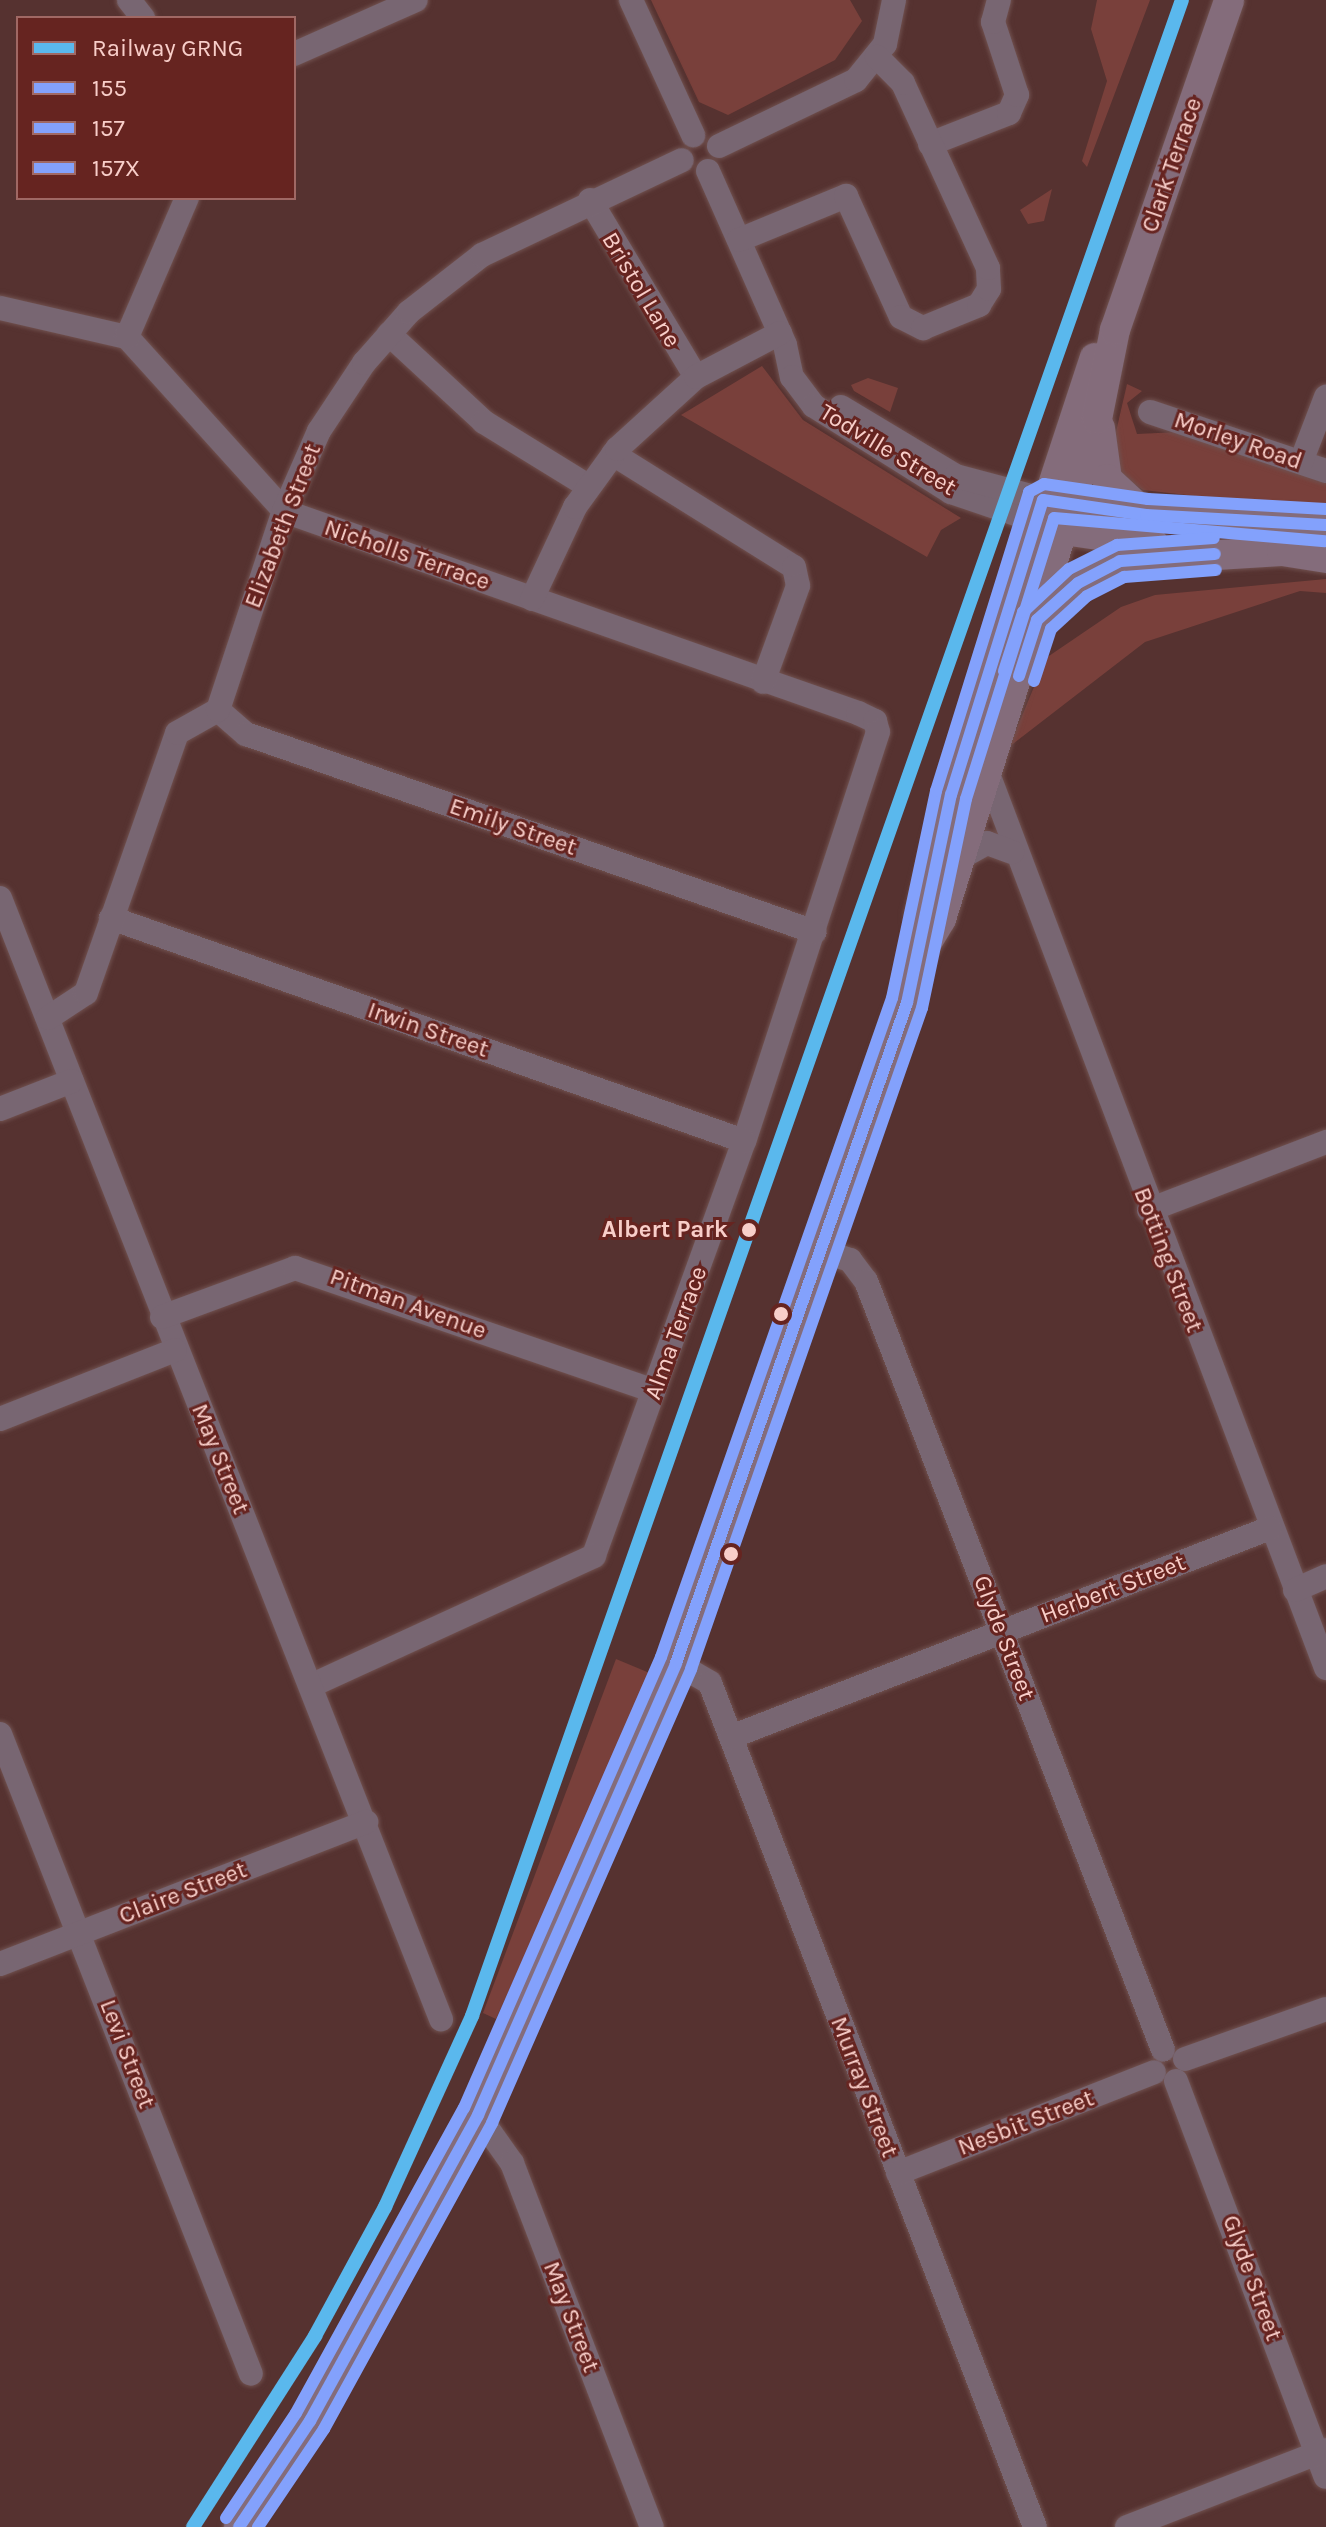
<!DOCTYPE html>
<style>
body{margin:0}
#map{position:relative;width:1326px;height:2527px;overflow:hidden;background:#563230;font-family:Karla,sans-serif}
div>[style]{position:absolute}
.green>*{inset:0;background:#79403b}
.roads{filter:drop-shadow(0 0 2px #70514f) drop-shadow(0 0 2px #70514f)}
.minor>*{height:24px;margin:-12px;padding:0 12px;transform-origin:12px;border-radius:12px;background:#786672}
.major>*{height:30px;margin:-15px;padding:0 15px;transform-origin:15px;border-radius:15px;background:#846c7b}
.bus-1>*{height:12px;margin:-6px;padding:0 6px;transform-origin:6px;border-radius:6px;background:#83a1fc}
.bus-2>*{height:12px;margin:-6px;padding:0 6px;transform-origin:6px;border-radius:6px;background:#83a1fc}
.bus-3>*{height:12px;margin:-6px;padding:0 6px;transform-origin:6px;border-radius:6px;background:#83a1fc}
.rail-1>*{height:14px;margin:-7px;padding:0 7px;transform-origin:7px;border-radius:7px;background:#5ab8ed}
.dots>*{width:22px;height:22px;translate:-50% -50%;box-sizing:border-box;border:4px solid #662420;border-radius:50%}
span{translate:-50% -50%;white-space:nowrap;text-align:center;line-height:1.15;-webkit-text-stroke:6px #662420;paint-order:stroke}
.street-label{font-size:24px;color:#f8cec9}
.stop-label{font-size:24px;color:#f8cec9;font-weight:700}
.right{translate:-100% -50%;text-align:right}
.legend{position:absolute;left:16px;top:16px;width:280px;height:184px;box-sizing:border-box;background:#662420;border:2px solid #a06864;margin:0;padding:10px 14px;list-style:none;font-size:24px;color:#f8cec9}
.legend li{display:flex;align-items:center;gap:16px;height:40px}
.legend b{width:40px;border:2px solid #a06864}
</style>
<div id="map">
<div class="green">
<div style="clip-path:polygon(651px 0,850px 0,862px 21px,835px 60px,728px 115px,699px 102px)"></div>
<div style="clip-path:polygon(1097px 0,1150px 0,1087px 167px,1082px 161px,1107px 81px,1091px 29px)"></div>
<div style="clip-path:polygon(1052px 189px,1044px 221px,1028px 224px,1020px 210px)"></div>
<div style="clip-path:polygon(762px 366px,803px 420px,961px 518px,941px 530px,927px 557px,681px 415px)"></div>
<div style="clip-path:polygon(868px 378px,898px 388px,890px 412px,854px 391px,851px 385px)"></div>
<div style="clip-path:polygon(1127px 384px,1142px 391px,1127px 403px,1137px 434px,1179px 432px,1326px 483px,1326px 511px,1143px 490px,1122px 475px,1113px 445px)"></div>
<div style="clip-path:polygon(1326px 579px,1326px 593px,1300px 591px,1145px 642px,1009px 747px,1046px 658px,1121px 607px,1155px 595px)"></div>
<div style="clip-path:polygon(616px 1659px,652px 1674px,496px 2019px,483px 2013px)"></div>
</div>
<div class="roads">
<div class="minor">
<div style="left:129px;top:0;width:23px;rotate:52deg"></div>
<div style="left:631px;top:0;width:149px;rotate:65.3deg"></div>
<div style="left:294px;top:54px;width:133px;rotate:-23.9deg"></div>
<div style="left:930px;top:144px;width:85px;rotate:-21.4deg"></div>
<div style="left:1009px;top:113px;width:20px;rotate:-66deg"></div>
<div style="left:1017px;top:95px;width:77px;rotate:-108.2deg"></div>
<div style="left:993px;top:22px;width:23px;rotate:-75deg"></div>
<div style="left:719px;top:146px;width:152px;rotate:-25.7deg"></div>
<div style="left:856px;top:80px;width:46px;rotate:-51.1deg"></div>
<div style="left:885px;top:44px;width:45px;rotate:-78.4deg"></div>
<div style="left:708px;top:171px;width:190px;rotate:66.1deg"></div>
<div style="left:785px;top:345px;width:33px;rotate:78deg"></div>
<div style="left:792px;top:377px;width:36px;rotate:53deg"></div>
<div style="left:814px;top:406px;width:162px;rotate:32.1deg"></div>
<div style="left:951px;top:492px;width:112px;rotate:18.8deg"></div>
<div style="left:590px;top:200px;width:206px;rotate:59.1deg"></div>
<div style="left:739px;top:240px;width:116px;rotate:-22.4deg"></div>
<div style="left:846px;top:196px;width:133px;rotate:65.6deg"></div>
<div style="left:901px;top:317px;width:25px;rotate:27deg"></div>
<div style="left:923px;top:328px;width:61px;rotate:-22.3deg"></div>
<div style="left:979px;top:305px;width:19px;rotate:-58deg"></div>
<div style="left:989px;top:289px;width:21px;rotate:-93deg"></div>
<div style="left:988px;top:268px;width:204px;rotate:-114.7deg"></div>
<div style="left:903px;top:83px;width:37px;rotate:-135deg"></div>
<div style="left:0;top:308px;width:130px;rotate:12.9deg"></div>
<div style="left:127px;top:337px;width:234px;rotate:47.9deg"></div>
<div style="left:284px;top:511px;width:609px;rotate:19.39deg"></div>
<div style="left:858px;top:713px;width:19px;rotate:25deg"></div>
<div style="left:875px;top:721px;width:11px;rotate:75deg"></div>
<div style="left:878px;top:732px;width:430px;rotate:108.1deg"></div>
<div style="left:744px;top:1141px;width:441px;rotate:109.9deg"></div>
<div style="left:594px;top:1556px;width:310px;rotate:155.4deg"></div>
<div style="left:389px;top:334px;width:129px;rotate:42.8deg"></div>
<div style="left:484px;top:422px;width:122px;rotate:31.6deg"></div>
<div style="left:127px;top:337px;width:151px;rotate:-66.7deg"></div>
<div style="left:841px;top:407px;width:134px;rotate:31deg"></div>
<div style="left:956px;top:476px;width:113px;rotate:14.9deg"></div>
<div style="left:1150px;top:412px;width:186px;rotate:18.5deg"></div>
<div style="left:613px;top:454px;width:213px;rotate:32deg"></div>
<div style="left:794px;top:567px;width:19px;rotate:78deg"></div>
<div style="left:798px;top:586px;width:102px;rotate:110deg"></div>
<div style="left:1301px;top:462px;width:70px;rotate:-69deg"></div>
<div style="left:532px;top:599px;width:102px;rotate:-64.9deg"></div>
<div style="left:575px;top:507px;width:72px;rotate:-54.1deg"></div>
<div style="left:617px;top:449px;width:107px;rotate:-42.3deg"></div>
<div style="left:696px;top:377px;width:95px;rotate:-27.6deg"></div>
<div style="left:218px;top:710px;width:37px;rotate:41deg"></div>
<div style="left:246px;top:734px;width:602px;rotate:19.19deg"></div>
<div style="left:987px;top:771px;width:959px;rotate:69.3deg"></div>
<div style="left:958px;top:859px;width:33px;rotate:-29deg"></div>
<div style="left:987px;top:843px;width:27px;rotate:20deg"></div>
<div style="left:0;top:898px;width:1205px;rotate:68.53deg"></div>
<div style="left:111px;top:918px;width:671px;rotate:19.41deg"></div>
<div style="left:48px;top:1018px;width:45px;rotate:-33.3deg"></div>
<div style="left:86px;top:993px;width:275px;rotate:-70.7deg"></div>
<div style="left:177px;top:733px;width:47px;rotate:-29.3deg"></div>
<div style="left:218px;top:710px;width:210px;rotate:-71.7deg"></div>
<div style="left:284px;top:511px;width:87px;rotate:-66.4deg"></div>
<div style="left:319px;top:431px;width:82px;rotate:-56.5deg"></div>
<div style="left:364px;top:363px;width:68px;rotate:-48.6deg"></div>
<div style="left:409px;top:312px;width:93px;rotate:-38deg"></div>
<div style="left:482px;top:255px;width:221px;rotate:-25.4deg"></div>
<div style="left:0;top:1109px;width:77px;rotate:-21.3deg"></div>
<div style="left:1149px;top:1210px;width:190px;rotate:-21deg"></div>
<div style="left:819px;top:1250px;width:33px;rotate:18deg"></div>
<div style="left:850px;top:1260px;width:26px;rotate:53deg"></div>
<div style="left:866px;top:1281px;width:824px;rotate:68.88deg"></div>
<div style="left:162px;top:1317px;width:142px;rotate:-20.2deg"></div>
<div style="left:295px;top:1268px;width:379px;rotate:18.9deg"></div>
<div style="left:0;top:1419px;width:188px;rotate:-21.5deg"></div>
<div style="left:1295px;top:1590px;width:34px;rotate:-24deg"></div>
<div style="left:676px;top:1663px;width:39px;rotate:30deg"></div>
<div style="left:710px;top:1683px;width:904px;rotate:68.94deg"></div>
<div style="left:0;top:1734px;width:687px;rotate:68.59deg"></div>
<div style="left:731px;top:1737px;width:578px;rotate:-21.19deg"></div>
<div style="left:0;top:1964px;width:393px;rotate:-21.2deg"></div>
<div style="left:1185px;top:2059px;width:150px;rotate:-19.5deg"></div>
<div style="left:1176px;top:2081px;width:423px;rotate:69.3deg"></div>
<div style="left:478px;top:2115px;width:59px;rotate:54.7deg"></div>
<div style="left:512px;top:2163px;width:390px;rotate:69deg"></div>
<div style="left:898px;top:2173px;width:275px;rotate:-21.5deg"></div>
<div style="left:1127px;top:2527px;width:213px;rotate:-21.2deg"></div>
</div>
<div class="major">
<div style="left:1100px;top:428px;width:51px;rotate:82.2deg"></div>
<div style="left:1107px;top:479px;width:53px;rotate:42.7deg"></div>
<div style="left:1069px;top:506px;width:258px;rotate:4.2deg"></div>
<div style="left:1063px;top:530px;width:91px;rotate:8.2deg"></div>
<div style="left:1039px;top:619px;width:53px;rotate:-42.7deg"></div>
<div style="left:1078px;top:583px;width:47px;rotate:-27.6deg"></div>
<div style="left:1120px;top:561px;width:162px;rotate:-3.5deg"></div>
<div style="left:1282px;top:551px;width:45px;rotate:9deg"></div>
<div style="left:923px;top:949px;width:34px;rotate:-95deg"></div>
<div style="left:920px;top:915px;width:124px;rotate:-75.5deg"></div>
<div style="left:951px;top:795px;width:460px;rotate:-71.8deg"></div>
<div style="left:239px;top:2527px;width:128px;rotate:-56.2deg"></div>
<div style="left:310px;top:2421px;width:349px;rotate:-61.2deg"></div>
<div style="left:478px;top:2115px;width:493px;rotate:-66.3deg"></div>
<div style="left:676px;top:1663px;width:756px;rotate:-70.92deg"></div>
<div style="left:923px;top:949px;width:35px;rotate:-59deg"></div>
<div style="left:941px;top:919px;width:524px;rotate:-72.67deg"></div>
<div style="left:1097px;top:419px;width:91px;rotate:-78.6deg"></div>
<div style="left:1115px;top:330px;width:349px;rotate:-70.9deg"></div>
</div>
</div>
<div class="bus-1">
<div style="left:1019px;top:676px;width:59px;rotate:-72.2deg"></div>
<div style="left:1037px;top:620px;width:55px;rotate:-42.1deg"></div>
<div style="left:1078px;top:583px;width:47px;rotate:-27.6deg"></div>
<div style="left:1120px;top:561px;width:95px;rotate:-4.2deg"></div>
<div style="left:239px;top:2527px;width:128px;rotate:-56.2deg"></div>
<div style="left:310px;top:2421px;width:349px;rotate:-61.2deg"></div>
<div style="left:478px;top:2115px;width:493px;rotate:-66.3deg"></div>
<div style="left:676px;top:1663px;width:699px;rotate:-70.71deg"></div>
<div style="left:907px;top:1003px;width:213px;rotate:-78.1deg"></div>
<div style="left:951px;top:795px;width:309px;rotate:-72.7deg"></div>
<div style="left:1043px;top:500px;width:104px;rotate:8.3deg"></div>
<div style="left:1146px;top:515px;width:180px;rotate:3.2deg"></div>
</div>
<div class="bus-2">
<div style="left:1034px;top:681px;width:55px;rotate:-71.9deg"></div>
<div style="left:1051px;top:629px;width:49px;rotate:-42.5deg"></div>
<div style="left:1087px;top:596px;width:42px;rotate:-27.2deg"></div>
<div style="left:1124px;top:577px;width:92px;rotate:-4.4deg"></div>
<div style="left:258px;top:2527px;width:118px;rotate:-56deg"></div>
<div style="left:324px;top:2429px;width:349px;rotate:-61.2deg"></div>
<div style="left:492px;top:2123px;width:496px;rotate:-66.3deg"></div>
<div style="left:691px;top:1669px;width:700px;rotate:-70.74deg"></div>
<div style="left:922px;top:1008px;width:214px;rotate:-78.1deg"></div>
<div style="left:966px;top:799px;width:294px;rotate:-72.6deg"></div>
<div style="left:1054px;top:518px;width:272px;rotate:4.9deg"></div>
</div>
<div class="bus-3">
<div style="left:1004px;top:671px;width:62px;rotate:-72.1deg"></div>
<div style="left:1023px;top:612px;width:63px;rotate:-43.1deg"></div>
<div style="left:1069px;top:569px;width:54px;rotate:-26.6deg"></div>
<div style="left:1117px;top:545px;width:97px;rotate:-4.1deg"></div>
<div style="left:226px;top:2518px;width:126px;rotate:-56.3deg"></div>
<div style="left:296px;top:2413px;width:348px;rotate:-61.2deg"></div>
<div style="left:464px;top:2108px;width:492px;rotate:-66.4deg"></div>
<div style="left:661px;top:1657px;width:698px;rotate:-70.68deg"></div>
<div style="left:892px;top:998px;width:212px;rotate:-78deg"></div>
<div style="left:936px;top:791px;width:313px;rotate:-72.7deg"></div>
<div style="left:1029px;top:492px;width:17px;rotate:-28deg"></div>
<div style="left:1044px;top:484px;width:105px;rotate:8.2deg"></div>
<div style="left:1148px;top:499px;width:178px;rotate:3.2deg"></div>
</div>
<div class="rail-1">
<div style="left:193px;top:2527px;width:227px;rotate:-57.4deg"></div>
<div style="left:315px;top:2336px;width:147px;rotate:-61.5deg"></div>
<div style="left:385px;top:2207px;width:210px;rotate:-65.5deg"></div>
<div style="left:472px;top:2016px;width:2137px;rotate:-70.6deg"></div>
</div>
<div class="dots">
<div style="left:749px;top:1230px;background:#f8cec9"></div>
<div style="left:781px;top:1314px;background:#f8cec9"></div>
<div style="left:731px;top:1554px;background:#f8cec9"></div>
</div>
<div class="street-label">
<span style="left:1172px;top:165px;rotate:-71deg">Clark Terrace</span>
<span style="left:641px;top:290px;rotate:59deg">Bristol Lane</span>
<span style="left:1238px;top:441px;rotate:19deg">Morley Road</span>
<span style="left:888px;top:450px;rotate:31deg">Todville Street</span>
<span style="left:283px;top:526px;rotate:-69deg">Elizabeth Street</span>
<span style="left:407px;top:555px;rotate:19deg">Nicholls Terrace</span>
<span style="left:513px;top:827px;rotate:19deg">Emily Street</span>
<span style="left:428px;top:1030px;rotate:19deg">Irwin Street</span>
<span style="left:1168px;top:1260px;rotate:69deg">Botting Street</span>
<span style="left:408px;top:1304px;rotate:20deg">Pitman Avenue</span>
<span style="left:676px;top:1333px;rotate:-70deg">Alma Terrace</span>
<span style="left:220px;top:1459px;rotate:68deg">May Street</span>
<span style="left:1113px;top:1589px;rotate:-21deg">Herbert Street</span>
<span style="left:1004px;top:1638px;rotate:69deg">Glyde Street</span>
<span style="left:183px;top:1893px;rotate:-21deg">Claire Street</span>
<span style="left:127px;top:2054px;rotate:69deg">Levi Street</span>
<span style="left:864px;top:2087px;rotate:69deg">Murray Street</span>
<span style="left:1026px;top:2123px;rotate:-21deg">Nesbit Street</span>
<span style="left:1252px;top:2278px;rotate:70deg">Glyde Street</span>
<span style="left:571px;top:2317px;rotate:69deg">May Street</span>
</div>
<div class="stop-label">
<span class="right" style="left:728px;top:1230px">Albert Park</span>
</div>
<ul class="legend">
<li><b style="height:10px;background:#5ab8ed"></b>Railway GRNG</li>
<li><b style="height:10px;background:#83a1fc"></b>155</li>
<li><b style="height:10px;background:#83a1fc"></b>157</li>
<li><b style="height:10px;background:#83a1fc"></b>157X</li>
</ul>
</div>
